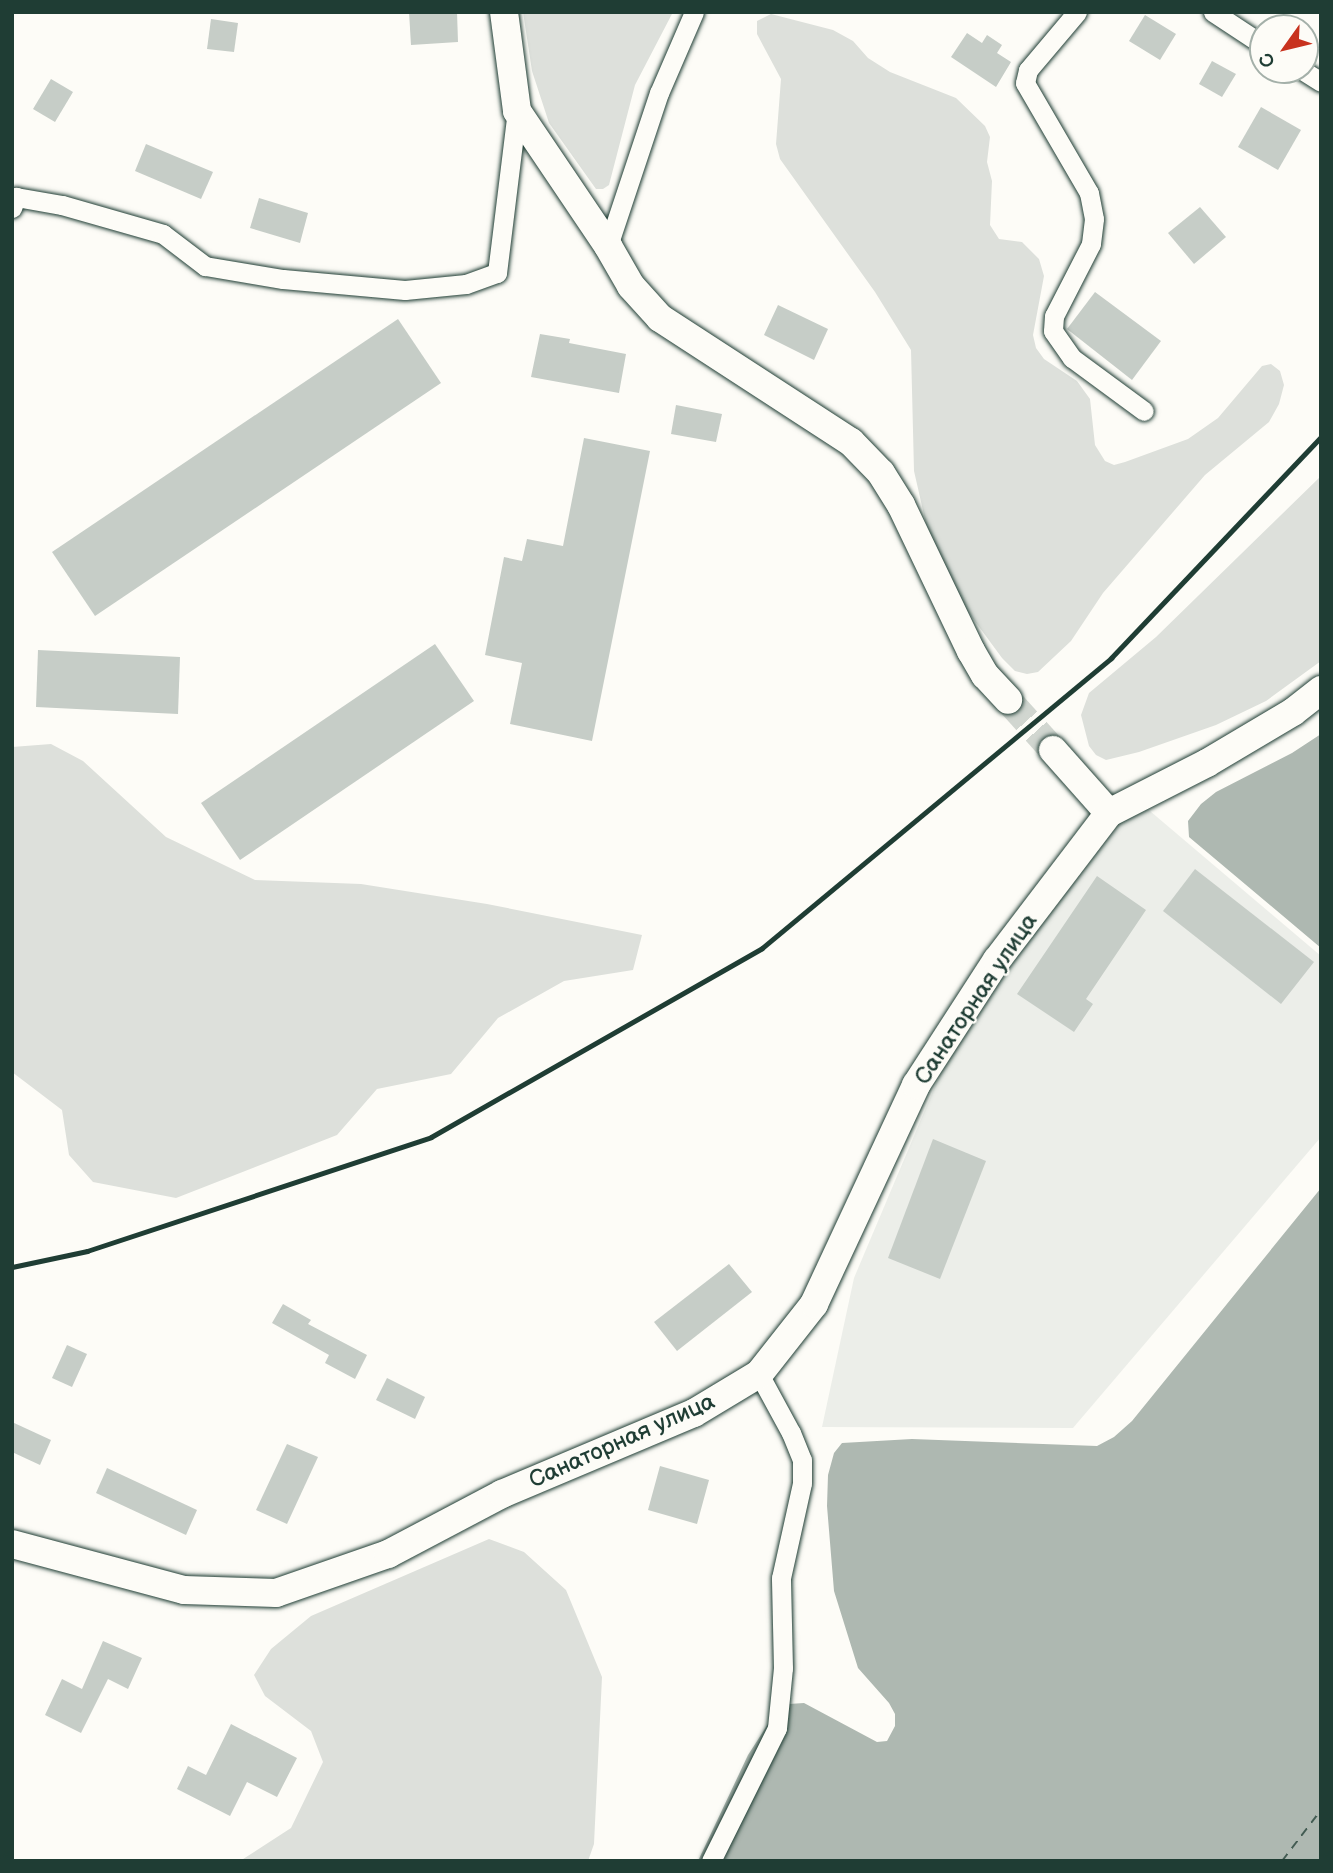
<!DOCTYPE html>
<meta charset="utf-8">
<style>
body{margin:0}
#map{position:relative;width:1333px;height:1873px;overflow:hidden;background:#fdfcf7;font-family:"Balsamiq Sans",sans-serif}
div>[style]{position:absolute}
.built>*{inset:0;background:#eceee9}
.green>*{inset:0;background:#dde0db}
.water>*{inset:0;background:#aeb8b1}
.ferry>*{height:2px;margin-top:-1px;transform-origin:0;background:repeating-linear-gradient(90deg,#435c53 0 9px,transparent 0 16px)}
.building>*{inset:0;background:#c6cdc7}
.secondary-tunnel>*{height:28px;margin-top:-14px;transform-origin:0;background:repeating-linear-gradient(90deg,#d1d6d0 0 28px,transparent 0 42px)}
.roads{filter:drop-shadow(0 0 2px #1f3d34) drop-shadow(0 0 2px #1f3d34)}
.street>*{height:19px;margin:-9.5px;padding:0 9.5px;transform-origin:9.5px;border-radius:9.5px;background:#fdfcf7}
.secondary>*{height:28px;margin:-14px;padding:0 14px;transform-origin:14px;border-radius:14px;background:#fdfcf7}
.rail>*{height:5px;margin:-2.5px;padding:0 2.5px;transform-origin:2.5px;border-radius:2.5px;background:#1f3d34}
span{translate:-50% -50%;white-space:nowrap;text-align:center;line-height:1.15;-webkit-text-stroke:5px #fdfcf7;paint-order:stroke}
.street-label{font-size:23px;color:#1f3d34}
.frame{position:absolute;inset:0;border:14px solid #1f3d34;pointer-events:none}
.north{position:absolute;left:1249px;top:14px;width:70px;height:70px;box-sizing:border-box;background:#fdfcf7;border:2px solid #a4b0a9;border-radius:50%;rotate:236deg;font-size:19px;font-weight:700;line-height:28px;text-align:center;color:#1f3d34}
.north::after{content:'';display:block;margin:auto;width:24px;height:32px;background:#c8321e;clip-path:polygon(50% 0,100% 100%,50% 72%,0 100%)}
</style>
<div id="map">
<div class="built">
<div style="clip-path:polygon(1137px 800px,1321px 956px,1321px 1137px,1073px 1428px,822px 1427px,854px 1278px,952px 1046px,1086px 851px)"></div>
</div>
<div class="green">
<div style="clip-path:polygon(523px 12px,673px 12px,635px 85px,609px 185px,603px 189px,596px 189px,549px 123px,532px 71px)"></div>
<div style="clip-path:polygon(771px 14px,833px 30px,853px 41px,868px 58px,890px 72px,956px 98px,985px 126px,990px 137px,987px 162px,992px 181px,990px 225px,999px 239px,1022px 242px,1039px 259px,1044px 276px,1033px 335px,1036px 348px,1044px 359px,1077px 381px,1090px 399px,1095px 445px,1105px 461px,1114px 465px,1125px 462px,1188px 439px,1218px 418px,1262px 366px,1271px 364px,1280px 371px,1284px 385px,1279px 404px,1269px 422px,1205px 475px,1103px 593px,1071px 641px,1038px 672px,1027px 674px,1015px 671px,1002px 658px,966px 609px,927px 528px,914px 471px,911px 350px,875px 292px,780px 159px,776px 144px,781px 79px,757px 34px,757px 21px)"></div>
<div style="clip-path:polygon(1321px 476px,1321px 661px,1266px 701px,1216px 725px,1139px 752px,1106px 760px,1096px 755px,1089px 746px,1081px 715px,1089px 693px,1156px 637px)"></div>
<div style="clip-path:polygon(51px 744px,83px 761px,166px 837px,255px 880px,361px 884px,487px 904px,642px 935px,633px 970px,564px 981px,498px 1018px,451px 1074px,377px 1089px,337px 1135px,176px 1198px,93px 1182px,69px 1155px,62px 1110px,12px 1072px,12px 747px)"></div>
<div style="clip-path:polygon(489px 1539px,524px 1552px,566px 1590px,602px 1677px,594px 1844px,588px 1861px,240px 1861px,291px 1828px,323px 1762px,311px 1731px,265px 1696px,254px 1675px,271px 1649px,311px 1616px)"></div>
</div>
<div class="water">
<div style="clip-path:polygon(1321px 734px,1321px 948px,1189px 837px,1188px 821px,1201px 804px,1216px 792px,1292px 753px)"></div>
<div style="clip-path:polygon(1321px 1188px,1321px 1861px,698px 1861px,748px 1755px,768px 1724px,789px 1704px,804px 1703px,877px 1742px,887px 1741px,895px 1726px,895px 1714px,889px 1703px,858px 1668px,834px 1591px,827px 1506px,828px 1475px,834px 1453px,842px 1443px,912px 1439px,1097px 1446px,1114px 1437px,1132px 1421px)"></div>
</div>
<div class="ferry">
<div style="left:1282px;top:1861px;width:64px;rotate:-52.6deg"></div>
</div>
<div class="building">
<div style="clip-path:polygon(409px 12px,457px 12px,458px 42px,411px 45px)"></div>
<div style="clip-path:polygon(1145px 15px,1176px 34px,1160px 60px,1129px 41px)"></div>
<div style="clip-path:polygon(211px 19px,238px 23px,234px 52px,207px 49px)"></div>
<div style="clip-path:polygon(967px 33px,982px 43px,987px 35px,1002px 45px,997px 53px,1011px 62px,996px 87px,951px 57px)"></div>
<div style="clip-path:polygon(1212px 61px,1236px 74px,1222px 97px,1199px 84px)"></div>
<div style="clip-path:polygon(51px 79px,73px 92px,55px 122px,33px 109px)"></div>
<div style="clip-path:polygon(1261px 107px,1301px 130px,1278px 170px,1238px 147px)"></div>
<div style="clip-path:polygon(146px 144px,213px 172px,201px 199px,135px 171px)"></div>
<div style="clip-path:polygon(259px 198px,308px 213px,300px 243px,250px 228px)"></div>
<div style="clip-path:polygon(1200px 207px,1226px 237px,1194px 264px,1168px 233px)"></div>
<div style="clip-path:polygon(1095px 292px,1161px 341px,1132px 380px,1067px 329px)"></div>
<div style="clip-path:polygon(778px 305px,828px 329px,814px 360px,764px 335px)"></div>
<div style="clip-path:polygon(398px 319px,441px 383px,95px 616px,52px 552px)"></div>
<div style="clip-path:polygon(540px 334px,570px 339px,569px 343px,626px 354px,619px 393px,531px 377px)"></div>
<div style="clip-path:polygon(676px 405px,722px 414px,716px 442px,671px 434px)"></div>
<div style="clip-path:polygon(584px 438px,650px 451px,592px 741px,510px 724px,522px 663px,485px 655px,504px 557px,522px 561px,527px 539px,563px 546px)"></div>
<div style="clip-path:polygon(435px 644px,474px 701px,240px 860px,201px 803px)"></div>
<div style="clip-path:polygon(38px 650px,180px 657px,178px 714px,36px 707px)"></div>
<div style="clip-path:polygon(1195px 869px,1314px 962px,1281px 1004px,1163px 911px)"></div>
<div style="clip-path:polygon(1097px 876px,1146px 910px,1086px 999px,1093px 1004px,1074px 1032px,1017px 994px)"></div>
<div style="clip-path:polygon(933px 1139px,986px 1161px,940px 1279px,888px 1258px)"></div>
<div style="clip-path:polygon(729px 1264px,752px 1292px,677px 1351px,654px 1322px)"></div>
<div style="clip-path:polygon(283px 1304px,311px 1320px,308px 1324px,367px 1355px,355px 1379px,325px 1363px,329px 1355px,272px 1323px)"></div>
<div style="clip-path:polygon(67px 1345px,87px 1354px,72px 1387px,52px 1378px)"></div>
<div style="clip-path:polygon(387px 1378px,425px 1397px,415px 1419px,376px 1400px)"></div>
<div style="clip-path:polygon(12px 1422px,51px 1440px,40px 1465px,12px 1452px)"></div>
<div style="clip-path:polygon(287px 1444px,318px 1457px,287px 1524px,256px 1510px)"></div>
<div style="clip-path:polygon(660px 1466px,709px 1480px,697px 1524px,648px 1510px)"></div>
<div style="clip-path:polygon(107px 1468px,197px 1510px,186px 1535px,96px 1493px)"></div>
<div style="clip-path:polygon(103px 1641px,142px 1658px,128px 1689px,108px 1679px,81px 1733px,45px 1715px,62px 1679px,82px 1689px)"></div>
<div style="clip-path:polygon(231px 1724px,297px 1758px,277px 1797px,247px 1782px,230px 1816px,177px 1789px,188px 1766px,206px 1775px)"></div>
</div>
<div class="secondary-tunnel">
<div style="left:1008px;top:700px;width:67px;rotate:48deg"></div>
</div>
<div class="roads">
<div class="street">
<div style="left:1077px;top:12px;width:76px;rotate:130.2deg"></div>
<div style="left:1028px;top:70px;width:13px;rotate:103deg"></div>
<div style="left:1025px;top:83px;width:127px;rotate:59.8deg"></div>
<div style="left:1089px;top:193px;width:26px;rotate:79deg"></div>
<div style="left:1094px;top:219px;width:25px;rotate:97deg"></div>
<div style="left:1091px;top:244px;width:81px;rotate:117.2deg"></div>
<div style="left:1054px;top:316px;width:15px;rotate:94deg"></div>
<div style="left:1053px;top:331px;width:33px;rotate:55deg"></div>
<div style="left:1072px;top:358px;width:89px;rotate:36.4deg"></div>
<div style="left:1213px;top:12px;width:60px;rotate:33.4deg"></div>
<div style="left:1302px;top:70px;width:22px;rotate:32deg"></div>
<div style="left:12px;top:208px;width:12px;rotate:-70deg"></div>
<div style="left:16px;top:197px;width:47px;rotate:9.9deg"></div>
<div style="left:62px;top:205px;width:105px;rotate:16deg"></div>
<div style="left:163px;top:234px;width:53px;rotate:37.3deg"></div>
<div style="left:205px;top:266px;width:79px;rotate:9.5deg"></div>
<div style="left:283px;top:279px;width:122px;rotate:5.2deg"></div>
<div style="left:405px;top:290px;width:61px;rotate:-5.6deg"></div>
<div style="left:466px;top:284px;width:33px;rotate:-20deg"></div>
<div style="left:497px;top:273px;width:163px;rotate:-83deg"></div>
<div style="left:608px;top:246px;width:161px;rotate:-71.6deg"></div>
<div style="left:659px;top:93px;width:88px;rotate:-66.6deg"></div>
<div style="left:711px;top:1861px;width:148px;rotate:-63.6deg"></div>
<div style="left:777px;top:1728px;width:60px;rotate:-84.3deg"></div>
<div style="left:783px;top:1668px;width:90px;rotate:-91.3deg"></div>
<div style="left:781px;top:1578px;width:97px;rotate:-77.5deg"></div>
<div style="left:802px;top:1483px;width:23px;rotate:-90deg"></div>
<div style="left:802px;top:1460px;width:29px;rotate:-112deg"></div>
<div style="left:791px;top:1433px;width:67px;rotate:-118.5deg"></div>
</div>
<div class="secondary">
<div style="left:504px;top:12px;width:100px;rotate:82.5deg"></div>
<div style="left:517px;top:111px;width:163px;rotate:56deg"></div>
<div style="left:608px;top:246px;width:46px;rotate:60.1deg"></div>
<div style="left:631px;top:286px;width:43px;rotate:47.8deg"></div>
<div style="left:660px;top:318px;width:228px;rotate:33deg"></div>
<div style="left:851px;top:442px;width:43px;rotate:45.9deg"></div>
<div style="left:881px;top:473px;width:38px;rotate:58deg"></div>
<div style="left:901px;top:505px;width:162px;rotate:64.4deg"></div>
<div style="left:971px;top:651px;width:28px;rotate:60deg"></div>
<div style="left:985px;top:675px;width:34px;rotate:47deg"></div>
<div style="left:1053px;top:750px;width:84px;rotate:48.4deg"></div>
<div style="left:12px;top:1544px;width:178px;rotate:15deg"></div>
<div style="left:184px;top:1590px;width:92px;rotate:1.9deg"></div>
<div style="left:276px;top:1593px;width:119px;rotate:-19.2deg"></div>
<div style="left:388px;top:1554px;width:129px;rotate:-27.8deg"></div>
<div style="left:502px;top:1494px;width:208px;rotate:-22.9deg"></div>
<div style="left:694px;top:1413px;width:76px;rotate:-31deg"></div>
<div style="left:759px;top:1374px;width:89px;rotate:-51.8deg"></div>
<div style="left:814px;top:1304px;width:242px;rotate:-65deg"></div>
<div style="left:916px;top:1085px;width:149px;rotate:-57.1deg"></div>
<div style="left:997px;top:960px;width:185px;rotate:-52.7deg"></div>
<div style="left:1109px;top:813px;width:110px;rotate:-27deg"></div>
<div style="left:1207px;top:763px;width:100px;rotate:-30.7deg"></div>
<div style="left:1293px;top:712px;width:36px;rotate:-38deg"></div>
</div>
</div>
<div class="rail">
<div style="left:12px;top:1267px;width:77px;rotate:-12deg"></div>
<div style="left:87px;top:1251px;width:362px;rotate:-18.3deg"></div>
<div style="left:431px;top:1137px;width:381px;rotate:-29.7deg"></div>
<div style="left:762px;top:948px;width:454px;rotate:-39.7deg"></div>
<div style="left:1111px;top:658px;width:305px;rotate:-46.5deg"></div>
</div>
<div class="street-label">
<span style="left:976px;top:999px;rotate:-56deg">Санаторная улица</span>
<span style="left:622px;top:1441px;rotate:-24deg">Санаторная улица</span>
</div>
<div class="frame"></div>
<div class="north">С</div>
</div>
